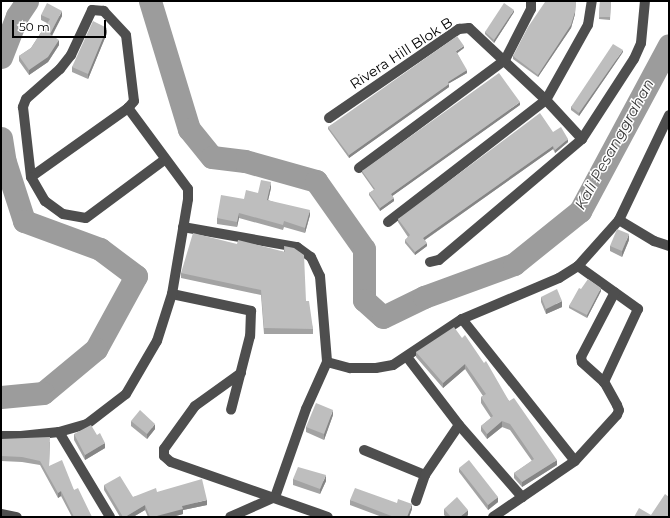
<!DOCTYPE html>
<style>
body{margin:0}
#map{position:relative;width:670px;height:518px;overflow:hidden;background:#fff;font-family:Montserrat,sans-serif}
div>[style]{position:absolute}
.river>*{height:23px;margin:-11.5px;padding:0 11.5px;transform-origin:11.5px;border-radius:11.5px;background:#9c9c9c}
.minor>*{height:10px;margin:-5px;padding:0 5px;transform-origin:5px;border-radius:5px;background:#4e4e4e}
.wall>*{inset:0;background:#a3a3a3}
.shaded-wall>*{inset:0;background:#858585}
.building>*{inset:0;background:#bebebe}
span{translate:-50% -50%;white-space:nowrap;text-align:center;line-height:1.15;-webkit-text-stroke:3px #fff;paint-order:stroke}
.street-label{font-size:14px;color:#000}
.water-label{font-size:15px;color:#3d3d3d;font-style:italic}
.frame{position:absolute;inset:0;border:2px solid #000;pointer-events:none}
.scale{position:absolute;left:12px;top:20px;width:94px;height:18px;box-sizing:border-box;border:2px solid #000;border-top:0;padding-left:5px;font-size:12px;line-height:14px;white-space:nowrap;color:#000;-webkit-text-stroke:3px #fff;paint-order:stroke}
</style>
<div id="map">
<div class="river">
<div style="left:150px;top:1px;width:134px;rotate:73.1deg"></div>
<div style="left:189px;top:129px;width:36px;rotate:51deg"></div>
<div style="left:212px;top:157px;width:33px;rotate:7deg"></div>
<div style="left:245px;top:161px;width:74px;rotate:15.7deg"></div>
<div style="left:316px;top:181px;width:83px;rotate:54.8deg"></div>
<div style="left:364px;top:249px;width:51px;rotate:90deg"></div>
<div style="left:364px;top:300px;width:25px;rotate:42deg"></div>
<div style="left:383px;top:317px;width:46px;rotate:-26deg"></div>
<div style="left:424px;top:297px;width:96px;rotate:-20.1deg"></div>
<div style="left:514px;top:264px;width:85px;rotate:-38.8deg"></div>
<div style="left:580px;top:211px;width:188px;rotate:-61.8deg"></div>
<div style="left:1px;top:57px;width:44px;rotate:-68.7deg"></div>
<div style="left:17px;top:16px;width:18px;rotate:-56deg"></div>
<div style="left:1px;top:138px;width:24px;rotate:81deg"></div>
<div style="left:5px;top:162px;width:62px;rotate:72.1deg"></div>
<div style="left:24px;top:221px;width:81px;rotate:20.2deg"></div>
<div style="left:100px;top:249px;width:45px;rotate:36.9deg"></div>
<div style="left:136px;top:276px;width:83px;rotate:118.7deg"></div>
<div style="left:96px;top:349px;width:69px;rotate:140.3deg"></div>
<div style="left:43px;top:393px;width:42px;rotate:174.6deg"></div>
</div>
<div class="minor">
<div style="left:329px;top:118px;width:158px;rotate:-34.4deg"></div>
<div style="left:459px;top:29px;width:10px;rotate:-6deg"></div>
<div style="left:469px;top:28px;width:105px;rotate:43.1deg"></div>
<div style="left:546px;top:100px;width:53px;rotate:47.3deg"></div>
<div style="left:359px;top:168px;width:182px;rotate:-36.5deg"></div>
<div style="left:505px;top:60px;width:57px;rotate:-63deg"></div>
<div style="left:531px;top:9px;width:8px;rotate:-90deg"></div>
<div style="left:31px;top:177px;width:119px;rotate:-35.4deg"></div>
<div style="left:128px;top:108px;width:9px;rotate:-49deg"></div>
<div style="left:134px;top:101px;width:66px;rotate:-96.9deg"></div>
<div style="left:126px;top:35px;width:33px;rotate:-133deg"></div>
<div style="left:104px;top:11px;width:12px;rotate:-175deg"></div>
<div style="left:92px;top:10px;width:50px;rotate:115deg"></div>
<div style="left:71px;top:55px;width:18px;rotate:128deg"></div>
<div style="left:60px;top:69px;width:45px;rotate:138.6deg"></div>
<div style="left:26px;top:99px;width:9px;rotate:111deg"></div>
<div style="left:23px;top:107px;width:70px;rotate:83.5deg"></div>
<div style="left:31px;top:177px;width:28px;rotate:60deg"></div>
<div style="left:45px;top:201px;width:22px;rotate:36deg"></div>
<div style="left:63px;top:214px;width:23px;rotate:10deg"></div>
<div style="left:86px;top:218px;width:97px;rotate:-36.6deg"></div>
<div style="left:619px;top:220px;width:41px;rotate:31deg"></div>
<div style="left:654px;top:241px;width:16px;rotate:18deg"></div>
<div style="left:388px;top:222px;width:200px;rotate:-37.7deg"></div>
<div style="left:546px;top:100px;width:86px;rotate:-60.8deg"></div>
<div style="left:588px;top:25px;width:24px;rotate:-81deg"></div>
<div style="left:183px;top:227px;width:116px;rotate:10deg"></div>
<div style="left:297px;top:247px;width:17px;rotate:36deg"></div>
<div style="left:311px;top:257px;width:21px;rotate:65deg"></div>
<div style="left:320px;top:276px;width:86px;rotate:85.3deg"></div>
<div style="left:327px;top:362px;width:51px;rotate:114.1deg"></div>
<div style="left:306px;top:409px;width:93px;rotate:109.4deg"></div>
<div style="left:275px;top:497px;width:49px;rotate:156deg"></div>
<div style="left:430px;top:262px;width:9px;rotate:-13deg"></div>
<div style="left:439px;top:260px;width:187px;rotate:-40.2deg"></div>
<div style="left:582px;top:139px;width:95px;rotate:-57deg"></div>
<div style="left:634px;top:59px;width:17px;rotate:-66deg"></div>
<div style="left:641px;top:43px;width:42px;rotate:-84.6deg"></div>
<div style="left:578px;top:266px;width:74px;rotate:35.6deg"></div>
<div style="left:638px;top:309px;width:81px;rotate:115deg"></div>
<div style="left:172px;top:294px;width:81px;rotate:12.1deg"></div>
<div style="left:251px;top:311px;width:25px;rotate:92deg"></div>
<div style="left:250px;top:336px;width:76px;rotate:104.4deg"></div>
<div style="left:462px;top:319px;width:181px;rotate:51.5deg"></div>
<div style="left:407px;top:357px;width:86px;rotate:52.6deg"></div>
<div style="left:459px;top:425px;width:96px;rotate:48.8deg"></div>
<div style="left:327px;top:362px;width:24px;rotate:15deg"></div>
<div style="left:350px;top:368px;width:26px"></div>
<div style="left:376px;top:368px;width:17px;rotate:-10deg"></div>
<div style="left:393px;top:365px;width:83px;rotate:-33.7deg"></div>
<div style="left:462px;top:319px;width:105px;rotate:-22.9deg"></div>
<div style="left:559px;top:278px;width:22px;rotate:-32deg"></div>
<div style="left:578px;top:266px;width:62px;rotate:-48.3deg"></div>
<div style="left:619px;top:220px;width:116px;rotate:-64.5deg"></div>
<div style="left:241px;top:373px;width:57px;rotate:144.3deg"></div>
<div style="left:195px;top:406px;width:53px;rotate:125.8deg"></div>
<div style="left:164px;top:449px;width:7px;rotate:90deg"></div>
<div style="left:164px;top:456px;width:9px;rotate:41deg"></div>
<div style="left:171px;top:462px;width:166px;rotate:19.3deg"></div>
<div style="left:59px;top:432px;width:99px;rotate:59deg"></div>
<div style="left:1px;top:436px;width:20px"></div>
<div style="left:21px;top:436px;width:38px;rotate:-6deg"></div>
<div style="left:59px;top:432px;width:29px;rotate:-16deg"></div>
<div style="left:87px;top:424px;width:49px;rotate:-37.6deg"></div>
<div style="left:126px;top:394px;width:61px;rotate:-59.7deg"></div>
<div style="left:157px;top:341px;width:49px;rotate:-72.3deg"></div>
<div style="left:172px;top:294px;width:96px;rotate:-80.4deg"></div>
<div style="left:188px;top:199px;width:10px;rotate:-90deg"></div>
<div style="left:188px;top:189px;width:101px;rotate:-126.5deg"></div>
<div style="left:364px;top:450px;width:66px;rotate:22.3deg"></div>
<div style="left:416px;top:501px;width:28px;rotate:-71deg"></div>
<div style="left:425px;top:475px;width:60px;rotate:-55.8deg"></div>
<div style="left:1px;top:514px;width:16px;rotate:11deg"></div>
<div style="left:493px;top:517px;width:99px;rotate:-34.3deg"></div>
<div style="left:575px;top:461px;width:62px;rotate:-47.6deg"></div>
<div style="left:617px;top:415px;width:5px;rotate:-68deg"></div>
<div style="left:619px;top:410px;width:5px;rotate:-112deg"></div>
<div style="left:617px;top:405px;width:26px;rotate:-119deg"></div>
<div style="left:604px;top:382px;width:30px;rotate:-138deg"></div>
<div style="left:582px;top:362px;width:5px;rotate:-101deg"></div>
<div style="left:581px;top:357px;width:73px;rotate:-62.4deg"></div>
</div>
<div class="wall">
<div style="clip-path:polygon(576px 1px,575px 14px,571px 28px,538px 77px,513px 59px,513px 56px)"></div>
<div style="clip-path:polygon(600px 1px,611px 1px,610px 20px,599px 19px)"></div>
<div style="clip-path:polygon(514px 12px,494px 43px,485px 34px,485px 32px)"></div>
<div style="clip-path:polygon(41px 15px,62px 16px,52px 36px,59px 45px,48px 62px,29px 75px,19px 61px,19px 56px,31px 48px,47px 23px,41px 20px)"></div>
<div style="clip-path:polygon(107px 33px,88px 79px,72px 72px,72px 67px)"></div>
<div style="clip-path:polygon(464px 48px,457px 53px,467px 73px,449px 83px,449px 87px,349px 158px,328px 129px,328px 127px)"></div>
<div style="clip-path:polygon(623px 52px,579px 116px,571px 110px,571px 107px)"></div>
<div style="clip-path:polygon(520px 105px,392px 196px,394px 201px,380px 211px,369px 195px,369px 193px,374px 190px,362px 173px,362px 171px)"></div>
<div style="clip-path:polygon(553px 132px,568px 142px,555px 153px,553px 149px,425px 240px,427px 246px,415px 255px,405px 243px,405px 240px,408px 237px,398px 222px,398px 219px)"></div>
<div style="clip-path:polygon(271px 188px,268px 200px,310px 215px,305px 233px,284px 227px,283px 230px,239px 218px,237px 227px,217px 224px,217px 218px,244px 199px)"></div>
<div style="clip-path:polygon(629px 240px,622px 257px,610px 251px,610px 246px)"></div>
<div style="clip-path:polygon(237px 244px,284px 252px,284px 246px,306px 301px,313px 329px,313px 334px,264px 334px,261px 295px,181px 278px,181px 273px)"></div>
<div style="clip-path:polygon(581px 289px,601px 291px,587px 318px,569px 308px,569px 306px)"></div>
<div style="clip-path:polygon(541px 297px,562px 307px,546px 314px,541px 302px)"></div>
<div style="clip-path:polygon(462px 338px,557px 465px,522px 487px,514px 478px,514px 473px,532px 461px,510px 430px,502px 427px,487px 439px,481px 431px,481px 426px,491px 418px,481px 403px,481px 397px,483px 396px,465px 369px,443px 388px,416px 357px,416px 352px)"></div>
<div style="clip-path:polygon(333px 415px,324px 440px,306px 432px,306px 427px)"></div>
<div style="clip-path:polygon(131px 421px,155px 429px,147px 439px,131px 426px)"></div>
<div style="clip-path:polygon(74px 434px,97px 435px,105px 448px,85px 460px,74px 440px)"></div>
<div style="clip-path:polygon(1px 439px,50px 442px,49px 466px,74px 490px,92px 517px,72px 517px,61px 496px,58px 498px,40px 465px,22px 462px,1px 461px)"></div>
<div style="clip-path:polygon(459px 468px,498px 502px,488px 510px,459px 472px)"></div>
<div style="clip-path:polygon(293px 479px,326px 481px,320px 494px,293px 485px)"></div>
<div style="clip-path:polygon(104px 485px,133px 497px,157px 492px,207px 505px,183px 510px,183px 514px,172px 517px,148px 517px,145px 510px,133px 517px,120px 517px,104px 490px)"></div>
<div style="clip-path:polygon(350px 500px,412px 509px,409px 517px,382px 517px,350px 505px)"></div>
<div style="clip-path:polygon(444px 509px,468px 515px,466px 517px,446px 517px,444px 515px)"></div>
</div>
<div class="shaded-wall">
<div style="clip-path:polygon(514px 10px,514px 12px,494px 43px,494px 40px)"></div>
<div style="clip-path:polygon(62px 11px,62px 16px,50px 39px,50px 34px)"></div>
<div style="clip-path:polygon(575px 12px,575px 14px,571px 28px,538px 77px,538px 75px)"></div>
<div style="clip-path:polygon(107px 28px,107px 33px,88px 79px,88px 74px)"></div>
<div style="clip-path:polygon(59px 40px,59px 45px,48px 62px,29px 75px,29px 70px)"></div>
<div style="clip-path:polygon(464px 46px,464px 48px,456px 54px,456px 51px)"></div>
<div style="clip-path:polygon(623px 50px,623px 52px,579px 116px,579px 113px)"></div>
<div style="clip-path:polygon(467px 70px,467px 73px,448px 84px,448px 82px)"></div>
<div style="clip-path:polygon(449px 84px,449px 87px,349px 158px,349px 155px)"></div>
<div style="clip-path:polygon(520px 102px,520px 105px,391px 197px,391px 194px)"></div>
<div style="clip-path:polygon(568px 139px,568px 142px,555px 153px,555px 150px)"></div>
<div style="clip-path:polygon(553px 146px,553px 149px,423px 241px,423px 238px)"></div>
<div style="clip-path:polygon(271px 182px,271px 188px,267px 205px,267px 200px)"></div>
<div style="clip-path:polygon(394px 198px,394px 201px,380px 211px,380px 208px)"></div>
<div style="clip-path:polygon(310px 210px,310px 215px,305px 233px,305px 228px)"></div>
<div style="clip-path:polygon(239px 213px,239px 218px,237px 227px,237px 222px)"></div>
<div style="clip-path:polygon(629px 234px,629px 240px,622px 257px,622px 251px)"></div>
<div style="clip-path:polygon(427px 243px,427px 246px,415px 255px,415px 252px)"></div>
<div style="clip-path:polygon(601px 288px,601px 291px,587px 318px,587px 315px)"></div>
<div style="clip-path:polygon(562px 301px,562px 307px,546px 314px,546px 309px)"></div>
<div style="clip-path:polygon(465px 364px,465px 369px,443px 388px,443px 383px)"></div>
<div style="clip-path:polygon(333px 410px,333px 415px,324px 440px,324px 434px)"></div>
<div style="clip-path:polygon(502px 421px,502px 427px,487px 439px,487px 434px)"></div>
<div style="clip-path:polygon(155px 424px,155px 429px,147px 439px,147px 434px)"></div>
<div style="clip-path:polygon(105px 443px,105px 448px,85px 460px,85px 455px)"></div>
<div style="clip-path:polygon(557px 460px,557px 465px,522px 487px,522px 482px)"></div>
<div style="clip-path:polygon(326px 475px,326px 481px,320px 494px,320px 489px)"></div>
<div style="clip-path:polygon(61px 491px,61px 496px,58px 498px,58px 493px)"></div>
<div style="clip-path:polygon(498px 497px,498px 502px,488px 510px,488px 505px)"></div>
<div style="clip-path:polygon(207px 500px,207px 505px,183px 510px,183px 514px,172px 517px,153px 517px,182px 506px)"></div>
<div style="clip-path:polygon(412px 504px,412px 509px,409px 517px,407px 517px)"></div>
<div style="clip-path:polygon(145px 505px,145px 510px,133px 517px,125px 517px)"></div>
<div style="clip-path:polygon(468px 510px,468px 515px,466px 517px,460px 517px)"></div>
</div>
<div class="building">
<div style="clip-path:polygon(545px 1px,576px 1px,575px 12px,571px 25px,538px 75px,513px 56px,528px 27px,545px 2px)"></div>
<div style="clip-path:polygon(600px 1px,611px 1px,610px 17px,599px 17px)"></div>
<div style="clip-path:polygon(47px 3px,62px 11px,50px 34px,59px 40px,48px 57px,29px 70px,19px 56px,31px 48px,50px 19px,41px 15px)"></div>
<div style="clip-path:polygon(504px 3px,514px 10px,494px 40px,485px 32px)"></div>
<div style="clip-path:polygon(93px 21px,107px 28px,88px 74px,72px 67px)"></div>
<div style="clip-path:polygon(457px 36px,464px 46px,456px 51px,467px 70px,448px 82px,449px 84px,349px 155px,328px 127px)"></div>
<div style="clip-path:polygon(613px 44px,623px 50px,579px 113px,571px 107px)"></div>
<div style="clip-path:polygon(499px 73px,520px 102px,391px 194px,394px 198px,380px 208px,369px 193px,375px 189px,362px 171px)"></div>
<div style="clip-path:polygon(540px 113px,553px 132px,561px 127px,568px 139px,555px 150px,553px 146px,423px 238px,427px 243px,415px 252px,405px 240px,410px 235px,398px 219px)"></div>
<div style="clip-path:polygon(261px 180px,271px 182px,267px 200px,310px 210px,305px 228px,284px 221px,283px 225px,239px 213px,237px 222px,217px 218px,221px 195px,244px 199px,246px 190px,258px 193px)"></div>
<div style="clip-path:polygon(617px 229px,629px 234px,622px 251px,610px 246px)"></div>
<div style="clip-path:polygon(193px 233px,237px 244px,238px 240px,285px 252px,284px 246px,294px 248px,304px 255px,306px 301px,309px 301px,313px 329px,264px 328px,261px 290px,181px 273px)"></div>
<div style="clip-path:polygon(588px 279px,601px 288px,587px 315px,569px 306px,579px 288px,581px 289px)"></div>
<div style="clip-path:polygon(557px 289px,562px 301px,546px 309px,541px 297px)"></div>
<div style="clip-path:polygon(454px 327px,462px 338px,465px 335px,484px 363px,486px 361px,509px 401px,514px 398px,557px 460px,522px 482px,514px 473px,534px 459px,510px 424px,502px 421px,487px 434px,481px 426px,493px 416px,481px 397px,486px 394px,465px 364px,443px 383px,416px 352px)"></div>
<div style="clip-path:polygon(316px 403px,333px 410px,324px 434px,306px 427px)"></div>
<div style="clip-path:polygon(140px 410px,155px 424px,147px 434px,131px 421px)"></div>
<div style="clip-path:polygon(91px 425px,97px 435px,100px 433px,105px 443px,85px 455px,74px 434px)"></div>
<div style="clip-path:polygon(50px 437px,49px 466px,62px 460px,74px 490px,78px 488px,92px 517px,74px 517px,61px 491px,58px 493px,40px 461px,22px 457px,1px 456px,1px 439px)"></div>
<div style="clip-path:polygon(469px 460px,498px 497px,488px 505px,459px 468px)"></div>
<div style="clip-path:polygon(298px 467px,326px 475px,320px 489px,293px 479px)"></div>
<div style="clip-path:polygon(120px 476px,133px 497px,156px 488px,157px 492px,202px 479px,207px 500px,182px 506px,183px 509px,153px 517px,150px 517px,145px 505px,125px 517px,123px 517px,104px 485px)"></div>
<div style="clip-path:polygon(355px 488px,397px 503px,398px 499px,412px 504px,407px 517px,394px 517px,350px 500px)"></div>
<div style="clip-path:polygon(665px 494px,669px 497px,669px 517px,634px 517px,639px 508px,651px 515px)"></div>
<div style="clip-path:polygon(457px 497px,468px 510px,460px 517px,451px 517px,444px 509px)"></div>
</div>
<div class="street-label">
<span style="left:401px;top:53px;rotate:-33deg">Rivera Hill Blok B</span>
</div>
<div class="water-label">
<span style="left:614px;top:144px;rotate:-61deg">Kali Pesanggrahan</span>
</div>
<div class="frame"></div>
<div class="scale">50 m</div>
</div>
